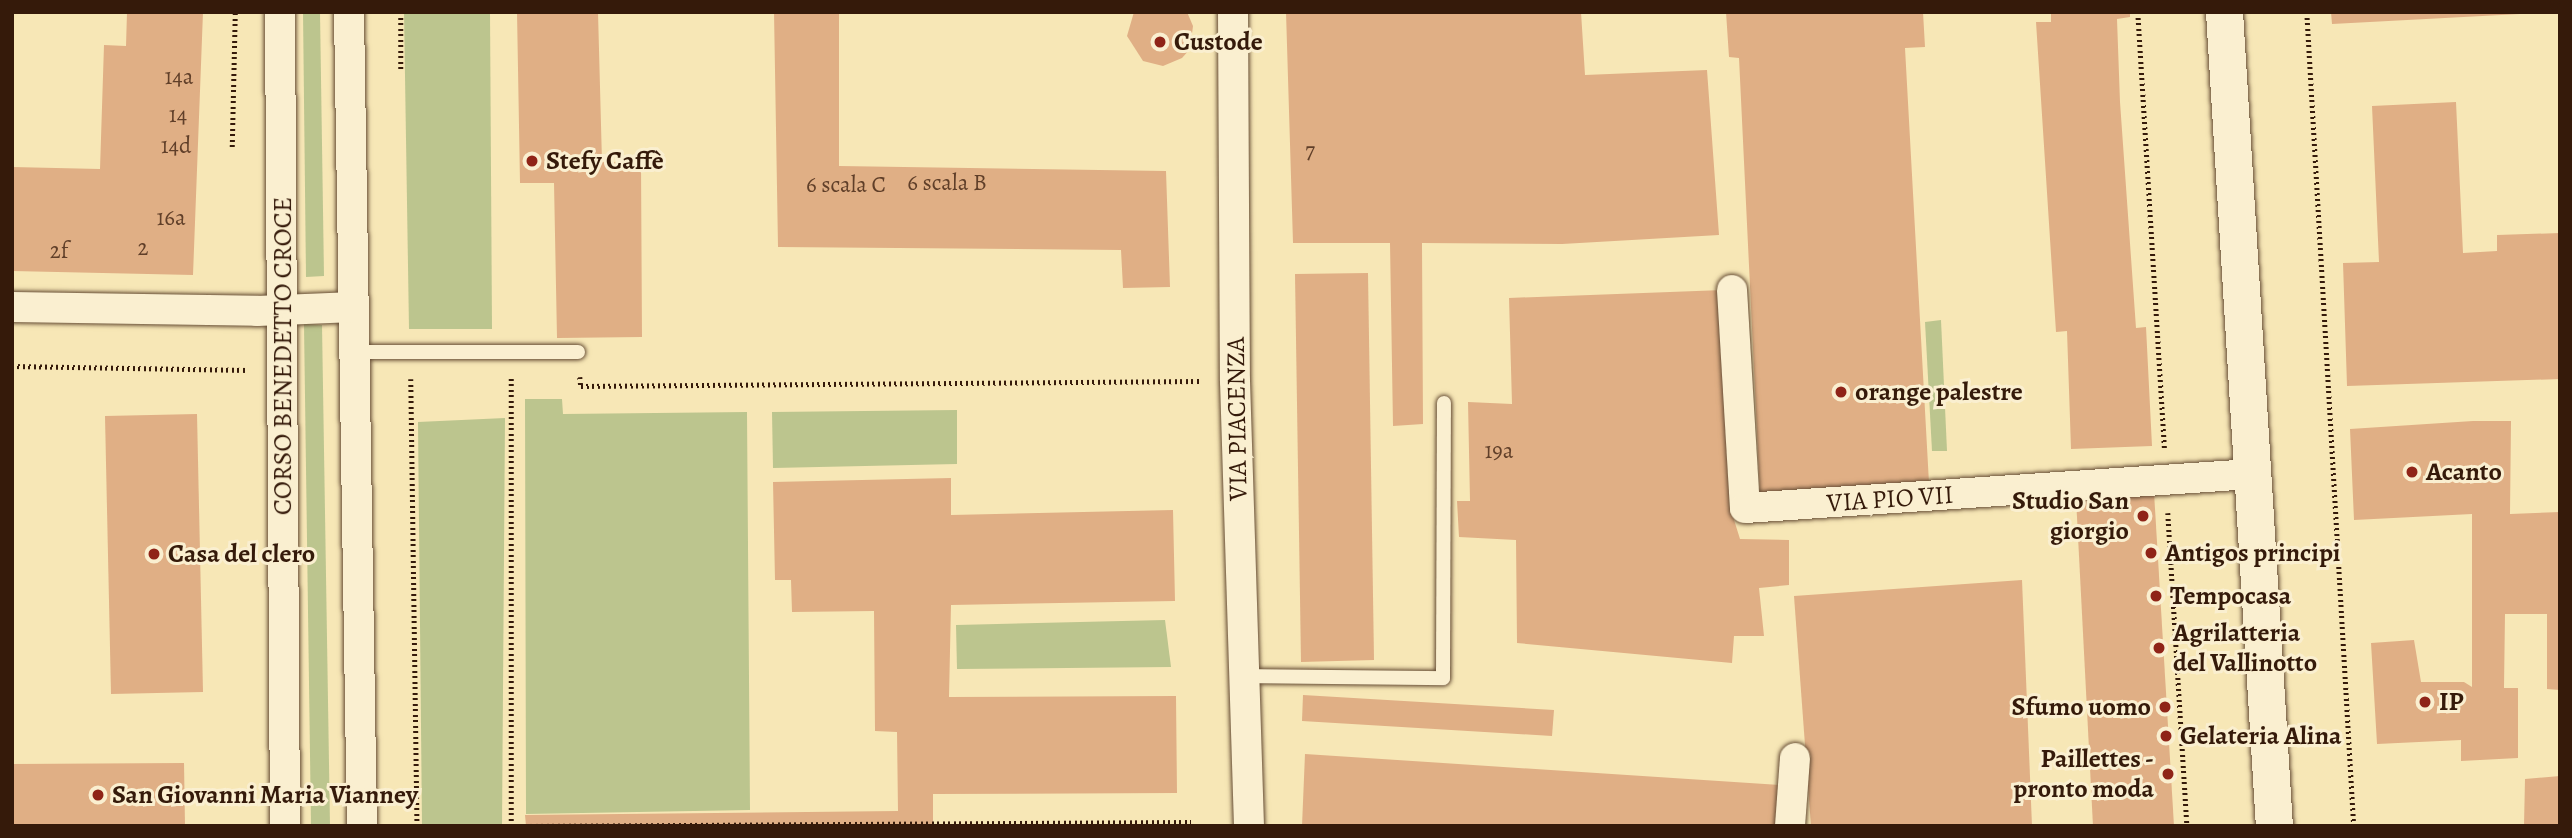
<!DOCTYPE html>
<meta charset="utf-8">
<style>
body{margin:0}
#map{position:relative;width:2572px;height:838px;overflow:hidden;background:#f7e7b6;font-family:Alegreya,serif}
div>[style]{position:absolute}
.green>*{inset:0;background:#bcc58e}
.building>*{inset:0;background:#e0af85}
.path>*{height:4.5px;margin-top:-2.25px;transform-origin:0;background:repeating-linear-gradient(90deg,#351a0a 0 2px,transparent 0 5.5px)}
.roads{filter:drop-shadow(0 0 2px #664d35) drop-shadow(0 0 2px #664d35)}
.service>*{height:14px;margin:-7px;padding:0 7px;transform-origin:7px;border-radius:7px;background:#faefd0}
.minor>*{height:30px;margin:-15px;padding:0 15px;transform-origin:15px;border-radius:15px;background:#faefd0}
.tertiary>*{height:37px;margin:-18.5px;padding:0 18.5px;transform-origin:18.5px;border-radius:18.5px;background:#faefd0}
.dots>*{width:19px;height:19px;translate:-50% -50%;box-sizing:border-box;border:4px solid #faefd0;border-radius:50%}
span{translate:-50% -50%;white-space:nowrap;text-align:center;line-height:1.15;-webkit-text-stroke:6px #faefd0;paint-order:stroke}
.number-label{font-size:23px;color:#603f29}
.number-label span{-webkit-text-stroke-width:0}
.poi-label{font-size:26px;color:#351a0a;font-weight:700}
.left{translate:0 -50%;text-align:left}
.right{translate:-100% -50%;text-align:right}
.street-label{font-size:26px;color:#351a0a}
.frame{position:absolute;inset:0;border:14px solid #351a0a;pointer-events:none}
</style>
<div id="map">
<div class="green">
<div style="clip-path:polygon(303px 12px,320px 12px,324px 276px,306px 277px)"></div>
<div style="clip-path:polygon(404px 12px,490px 12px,492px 329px,409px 329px)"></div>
<div style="clip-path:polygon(1941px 320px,1947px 451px,1932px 451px,1925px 322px)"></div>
<div style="clip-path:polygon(304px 324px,322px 325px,330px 826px,311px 826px)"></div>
<div style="clip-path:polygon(525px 399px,562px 399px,563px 414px,747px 412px,750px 810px,526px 814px)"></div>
<div style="clip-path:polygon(957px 410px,957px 464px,773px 468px,772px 412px)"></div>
<div style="clip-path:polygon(505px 418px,502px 826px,422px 826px,418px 422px)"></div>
<div style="clip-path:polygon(1165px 620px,1171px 667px,957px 669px,956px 625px)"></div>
</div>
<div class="building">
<div style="clip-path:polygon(127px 12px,203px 12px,193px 275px,12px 271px,12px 167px,100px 169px,104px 45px,126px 46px)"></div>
<div style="clip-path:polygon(517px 12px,598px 12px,602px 162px,641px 163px,642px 337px,557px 338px,554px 183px,520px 183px)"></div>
<div style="clip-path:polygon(774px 12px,839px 12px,839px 166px,1166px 171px,1170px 287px,1123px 288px,1121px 250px,778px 247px)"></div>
<div style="clip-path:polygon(1134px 12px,1187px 12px,1193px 26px,1190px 49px,1182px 58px,1163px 66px,1143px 61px,1127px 36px)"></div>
<div style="clip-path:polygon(1286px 12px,1581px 12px,1585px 75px,1707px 70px,1719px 235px,1562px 244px,1422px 243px,1423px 424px,1393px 426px,1390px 243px,1293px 243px)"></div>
<div style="clip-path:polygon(1726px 12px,1923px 12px,1925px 47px,1905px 48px,1929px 483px,1760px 494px,1739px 58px,1729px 57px)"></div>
<div style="clip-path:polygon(2051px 12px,2130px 12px,2130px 17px,2117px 19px,2120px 102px,2136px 328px,2146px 327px,2152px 446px,2071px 449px,2067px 331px,2056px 332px,2036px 22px,2051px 22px)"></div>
<div style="clip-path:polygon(2331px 12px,2520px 12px,2520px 14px,2332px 24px)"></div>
<div style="clip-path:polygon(2456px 102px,2463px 253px,2497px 251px,2497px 235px,2560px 233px,2560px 379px,2347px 386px,2343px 263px,2379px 262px,2372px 106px)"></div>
<div style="clip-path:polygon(1368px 273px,1374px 660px,1301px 662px,1295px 274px)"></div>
<div style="clip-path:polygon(1723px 290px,1730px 507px,1740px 539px,1789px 540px,1789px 585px,1759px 588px,1764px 636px,1734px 636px,1732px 663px,1517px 643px,1516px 540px,1459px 537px,1457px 501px,1470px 501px,1468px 402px,1512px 404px,1509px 298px)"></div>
<div style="clip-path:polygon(197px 414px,203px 692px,111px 694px,105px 416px)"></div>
<div style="clip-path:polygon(2473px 421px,2511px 421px,2510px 514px,2560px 512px,2560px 690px,2547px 689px,2547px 614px,2505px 614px,2504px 688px,2518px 688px,2518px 758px,2461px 761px,2461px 740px,2377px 744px,2371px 643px,2414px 640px,2421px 682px,2464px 682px,2472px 687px,2472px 514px,2354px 520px,2350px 429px)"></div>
<div style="clip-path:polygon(951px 478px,951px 515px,1173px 510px,1175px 601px,951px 605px,949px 697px,1176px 696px,1177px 793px,933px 794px,933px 826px,526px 826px,525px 815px,898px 811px,897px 732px,875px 731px,874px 611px,792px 612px,791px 580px,775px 580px,773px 482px)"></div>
<div style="clip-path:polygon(2154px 492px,2174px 826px,2093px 826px,2076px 498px)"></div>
<div style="clip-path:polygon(2022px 580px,2032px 826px,1811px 826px,1794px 596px)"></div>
<div style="clip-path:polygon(1303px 695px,1554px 710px,1552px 736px,1302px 721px)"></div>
<div style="clip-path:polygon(1305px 754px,1781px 785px,1780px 826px,1302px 826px)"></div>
<div style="clip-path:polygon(184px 763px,185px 826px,12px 826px,12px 764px)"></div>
<div style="clip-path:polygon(2560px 776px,2560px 826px,2524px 826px,2525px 779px)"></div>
</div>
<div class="path">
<div style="left:401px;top:12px;width:57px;rotate:90deg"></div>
<div style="left:2138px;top:12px;width:437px;rotate:86.5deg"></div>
<div style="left:2307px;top:12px;width:815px;rotate:86.7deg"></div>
<div style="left:232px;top:147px;width:135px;rotate:-88.7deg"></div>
<div style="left:12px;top:366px;width:236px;rotate:1deg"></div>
<div style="left:580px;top:377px;width:9px;rotate:84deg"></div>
<div style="left:581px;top:386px;width:619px;rotate:-0.46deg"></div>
<div style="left:411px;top:379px;width:447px;rotate:89.2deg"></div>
<div style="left:2168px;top:513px;width:314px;rotate:86.5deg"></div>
<div style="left:511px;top:826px;width:449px;rotate:-90deg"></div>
<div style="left:525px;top:826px;width:666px;rotate:-0.34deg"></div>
</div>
<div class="roads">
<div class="service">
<div style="left:354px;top:352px;width:224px"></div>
<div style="left:1244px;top:676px;width:199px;rotate:0.6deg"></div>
<div style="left:1443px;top:678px;width:275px;rotate:-89.8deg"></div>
</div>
<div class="minor">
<div style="left:280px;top:12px;width:814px;rotate:89.65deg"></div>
<div style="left:349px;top:12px;width:814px;rotate:89.09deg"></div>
<div style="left:1233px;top:12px;width:369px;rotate:89.7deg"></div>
<div style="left:1235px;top:381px;width:445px;rotate:88.2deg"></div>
<div style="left:1732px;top:290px;width:218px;rotate:86.6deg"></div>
<div style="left:1745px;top:508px;width:508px;rotate:-3.84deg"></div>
<div style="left:12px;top:307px;width:245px;rotate:0.9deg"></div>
<div style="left:257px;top:311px;width:97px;rotate:-2.4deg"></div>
<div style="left:1790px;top:826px;width:68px;rotate:-85.8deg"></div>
</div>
<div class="tertiary">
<div style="left:2224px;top:12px;width:816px;rotate:86.49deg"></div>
</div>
</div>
<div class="dots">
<div style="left:1160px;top:42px;background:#8f2418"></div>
<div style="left:532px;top:161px;background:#8f2418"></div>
<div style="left:1841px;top:392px;background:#8f2418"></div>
<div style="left:2412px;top:472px;background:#8f2418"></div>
<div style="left:2143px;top:516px;background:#8f2418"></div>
<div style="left:2151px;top:553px;background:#8f2418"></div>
<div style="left:154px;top:554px;background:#8f2418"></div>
<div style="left:2156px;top:596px;background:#8f2418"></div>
<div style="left:2159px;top:648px;background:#8f2418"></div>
<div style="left:2425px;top:702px;background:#8f2418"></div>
<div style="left:2165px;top:707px;background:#8f2418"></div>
<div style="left:2166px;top:736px;background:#8f2418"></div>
<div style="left:2168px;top:774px;background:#8f2418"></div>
<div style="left:98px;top:795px;background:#8f2418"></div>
</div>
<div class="number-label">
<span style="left:179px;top:77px">14a</span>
<span style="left:178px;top:115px">14</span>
<span style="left:176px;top:146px">14d</span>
<span style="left:1310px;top:151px">7</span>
<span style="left:947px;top:183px">6 scala B</span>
<span style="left:846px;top:185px">6 scala C</span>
<span style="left:171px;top:218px">16a</span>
<span style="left:143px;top:248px">2</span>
<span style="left:59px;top:251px">2f</span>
<span style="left:1499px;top:451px">19a</span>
</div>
<div class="poi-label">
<span class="left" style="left:1174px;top:42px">Custode</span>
<span class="left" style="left:546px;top:161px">Stefy Caffè</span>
<span class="left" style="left:1855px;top:392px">orange palestre</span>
<span class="left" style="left:2426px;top:472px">Acanto</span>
<span class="right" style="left:2129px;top:516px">Studio San<br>giorgio</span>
<span class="left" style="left:2165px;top:553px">Antigos principi</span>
<span class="left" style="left:168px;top:554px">Casa del clero</span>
<span class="left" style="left:2170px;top:596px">Tempocasa</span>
<span class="left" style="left:2173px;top:648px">Agrilatteria<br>del Vallinotto</span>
<span class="left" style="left:2439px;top:702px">IP</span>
<span class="right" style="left:2151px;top:707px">Sfumo uomo</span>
<span class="left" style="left:2180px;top:736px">Gelateria Alina</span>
<span class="right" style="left:2154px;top:774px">Paillettes -<br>pronto moda</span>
<span class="left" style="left:112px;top:795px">San Giovanni Maria Vianney</span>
</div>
<div class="street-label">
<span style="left:283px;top:356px;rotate:-90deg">CORSO BENEDETTO CROCE</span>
<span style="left:1237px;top:419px;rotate:-91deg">VIA PIACENZA</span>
<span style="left:1890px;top:499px;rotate:-4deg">VIA PIO VII</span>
</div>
<div class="frame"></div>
</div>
